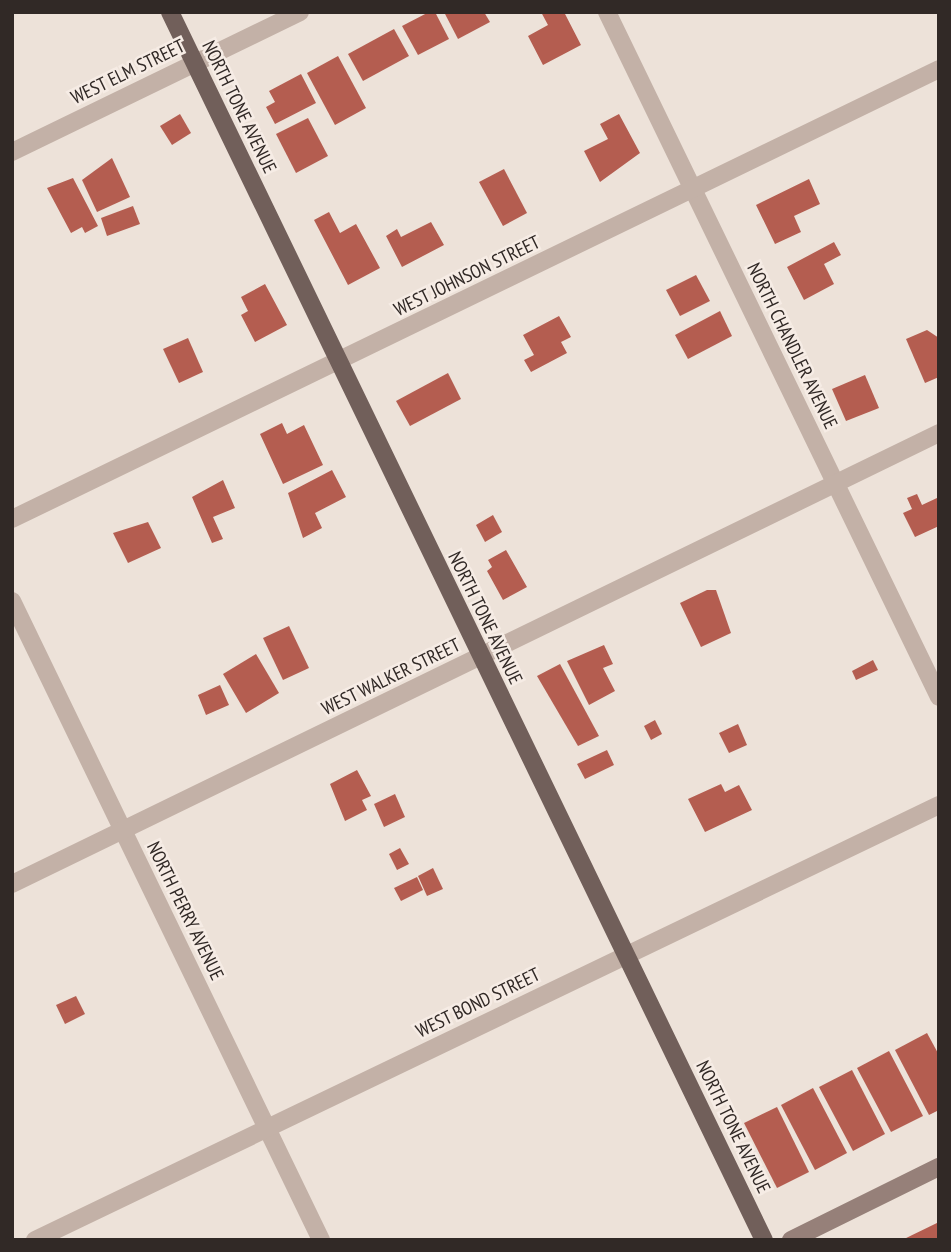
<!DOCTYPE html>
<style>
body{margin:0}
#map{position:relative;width:951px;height:1252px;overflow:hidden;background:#ede2d9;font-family:"PT Sans Narrow",sans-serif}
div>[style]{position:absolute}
.building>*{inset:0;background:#b45d50}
.street>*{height:18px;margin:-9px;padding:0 9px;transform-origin:9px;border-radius:9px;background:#c3b1a7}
.secondary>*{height:18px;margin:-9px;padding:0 9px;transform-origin:9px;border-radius:9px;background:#968079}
.primary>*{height:18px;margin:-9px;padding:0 9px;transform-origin:9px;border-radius:9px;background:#715f5a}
span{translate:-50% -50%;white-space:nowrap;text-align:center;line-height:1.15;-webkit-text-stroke:5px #f6ece5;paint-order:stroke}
.street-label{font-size:19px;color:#312926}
.frame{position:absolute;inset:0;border:14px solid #312926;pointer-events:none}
</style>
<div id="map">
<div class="building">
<div style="clip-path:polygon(429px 12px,435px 12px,449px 39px,418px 55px,402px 26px)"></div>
<div style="clip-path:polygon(444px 12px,484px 12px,490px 22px,458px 39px)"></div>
<div style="clip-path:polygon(541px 12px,564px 12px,581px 45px,543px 65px,528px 36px,548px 25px)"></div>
<div style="clip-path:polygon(394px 29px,409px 56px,363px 81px,348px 54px)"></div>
<div style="clip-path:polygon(338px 56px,366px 108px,335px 125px,307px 73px)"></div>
<div style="clip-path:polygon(301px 74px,316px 103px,275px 124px,266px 107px,275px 102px,269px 91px)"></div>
<div style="clip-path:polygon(180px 114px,191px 133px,172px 145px,160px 126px)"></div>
<div style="clip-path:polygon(619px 114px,640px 153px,600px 182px,584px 151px,608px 139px,600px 124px)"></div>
<div style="clip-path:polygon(308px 118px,328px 156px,296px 173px,276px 134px)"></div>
<div style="clip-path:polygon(112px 158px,130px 197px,97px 212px,82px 180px)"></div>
<div style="clip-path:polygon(504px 169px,527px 213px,503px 226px,479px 182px)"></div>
<div style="clip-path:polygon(73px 178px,98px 226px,85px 233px,82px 227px,71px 233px,47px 188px)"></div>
<div style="clip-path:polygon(809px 179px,820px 204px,794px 216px,801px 232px,775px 244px,756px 205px)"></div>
<div style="clip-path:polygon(133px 206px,140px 224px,107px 236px,101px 218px)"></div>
<div style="clip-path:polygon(329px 212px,340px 233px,356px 224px,380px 268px,348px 285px,314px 220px)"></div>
<div style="clip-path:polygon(431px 222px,444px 245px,402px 267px,386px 236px,397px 229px,401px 237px)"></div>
<div style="clip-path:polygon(834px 242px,841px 255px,824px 264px,834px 284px,804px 300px,787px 267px)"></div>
<div style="clip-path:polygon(696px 275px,710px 301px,680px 316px,666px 290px)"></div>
<div style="clip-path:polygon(265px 284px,287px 325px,255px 342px,241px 315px,248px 311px,241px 297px)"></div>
<div style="clip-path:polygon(720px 311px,732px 336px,688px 359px,675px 335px)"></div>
<div style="clip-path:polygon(559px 316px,571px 337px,561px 342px,567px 353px,531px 372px,524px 360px,534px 355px,523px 335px)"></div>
<div style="clip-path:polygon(927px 330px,939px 338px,939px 377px,925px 383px,906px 339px)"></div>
<div style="clip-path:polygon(188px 338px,203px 372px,179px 383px,163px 349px)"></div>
<div style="clip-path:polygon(448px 373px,461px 399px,410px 426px,396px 401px)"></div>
<div style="clip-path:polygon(865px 375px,879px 408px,846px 421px,832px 389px)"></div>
<div style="clip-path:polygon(282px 423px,287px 434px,304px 425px,323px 465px,283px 484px,260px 434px)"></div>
<div style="clip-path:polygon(332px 470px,346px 497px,315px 513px,322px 528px,303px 538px,288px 493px)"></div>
<div style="clip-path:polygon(223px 480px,235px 508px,213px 517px,223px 539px,212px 543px,192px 497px)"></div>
<div style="clip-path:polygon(917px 494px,922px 505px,937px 498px,939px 526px,915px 537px,903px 513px,912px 509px,907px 498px)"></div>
<div style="clip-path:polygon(493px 515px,502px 532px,485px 542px,476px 525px)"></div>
<div style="clip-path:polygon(148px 522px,161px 548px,128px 563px,113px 533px)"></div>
<div style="clip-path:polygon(506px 550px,527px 587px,503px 600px,487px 571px,492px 567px,488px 560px)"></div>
<div style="clip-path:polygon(707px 590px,716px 590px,731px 633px,701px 647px,680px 603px)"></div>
<div style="clip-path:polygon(289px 626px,309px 668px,283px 680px,263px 638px)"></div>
<div style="clip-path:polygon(604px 645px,613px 664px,603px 668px,615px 691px,589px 705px,567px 661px)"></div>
<div style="clip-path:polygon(256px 654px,279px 693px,246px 713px,223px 674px)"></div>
<div style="clip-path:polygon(873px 660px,878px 670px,856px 680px,852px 671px)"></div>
<div style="clip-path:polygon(560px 664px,599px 736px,578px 746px,537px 676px)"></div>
<div style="clip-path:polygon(220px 685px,229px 705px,206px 715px,198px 695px)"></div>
<div style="clip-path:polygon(655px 720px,662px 734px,651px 740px,644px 726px)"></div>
<div style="clip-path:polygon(738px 724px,747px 745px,729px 753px,719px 733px)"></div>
<div style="clip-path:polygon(607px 750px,614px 765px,585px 779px,577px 764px)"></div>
<div style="clip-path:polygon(357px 770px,371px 796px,362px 800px,367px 810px,345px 821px,330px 784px)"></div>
<div style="clip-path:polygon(721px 784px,725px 792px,739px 785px,752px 810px,705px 832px,688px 799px)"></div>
<div style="clip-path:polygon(395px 794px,405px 817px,384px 827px,374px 804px)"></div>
<div style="clip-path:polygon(400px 848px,409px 864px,397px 870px,389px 854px)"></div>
<div style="clip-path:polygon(433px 868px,443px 889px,427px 896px,418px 876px)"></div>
<div style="clip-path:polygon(417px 877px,423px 890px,401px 901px,394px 888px)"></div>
<div style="clip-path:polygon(76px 996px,85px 1014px,65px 1024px,56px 1005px)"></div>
<div style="clip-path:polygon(927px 1033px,939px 1055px,939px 1110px,929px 1115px,895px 1050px)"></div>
<div style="clip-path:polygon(889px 1051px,923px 1116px,891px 1132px,857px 1068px)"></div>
<div style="clip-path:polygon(852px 1070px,885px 1134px,853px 1151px,819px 1087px)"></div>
<div style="clip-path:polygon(813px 1088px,847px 1153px,815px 1170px,781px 1105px)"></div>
<div style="clip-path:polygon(777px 1107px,809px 1172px,777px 1188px,744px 1123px)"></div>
<div style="clip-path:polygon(939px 1222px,939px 1240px,902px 1240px)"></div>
</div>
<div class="street">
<div style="left:607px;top:12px;width:761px;rotate:64.14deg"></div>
<div style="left:12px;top:152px;width:320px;rotate:-25.9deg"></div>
<div style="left:12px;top:519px;width:1030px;rotate:-25.89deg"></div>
<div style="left:12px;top:601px;width:710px;rotate:64.19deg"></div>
<div style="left:12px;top:884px;width:1031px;rotate:-25.94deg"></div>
<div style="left:35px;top:1240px;width:1003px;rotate:-25.7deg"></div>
</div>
<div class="secondary">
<div style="left:791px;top:1240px;width:165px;rotate:-26.3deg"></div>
</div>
<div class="primary">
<div style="left:170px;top:12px;width:1364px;rotate:64.19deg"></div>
</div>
<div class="street-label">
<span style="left:128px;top:72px;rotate:-26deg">WEST ELM STREET</span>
<span style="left:239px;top:107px;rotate:64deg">NORTH TONE AVENUE</span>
<span style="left:467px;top:276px;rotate:-26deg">WEST JOHNSON STREET</span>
<span style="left:792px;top:346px;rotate:64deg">NORTH CHANDLER AVENUE</span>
<span style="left:485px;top:618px;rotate:64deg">NORTH TONE AVENUE</span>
<span style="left:391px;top:677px;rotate:-26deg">WEST WALKER STREET</span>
<span style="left:185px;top:911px;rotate:64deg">NORTH PERRY AVENUE</span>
<span style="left:478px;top:1003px;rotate:-26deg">WEST BOND STREET</span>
<span style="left:733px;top:1127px;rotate:64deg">NORTH TONE AVENUE</span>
</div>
<div class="frame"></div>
</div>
